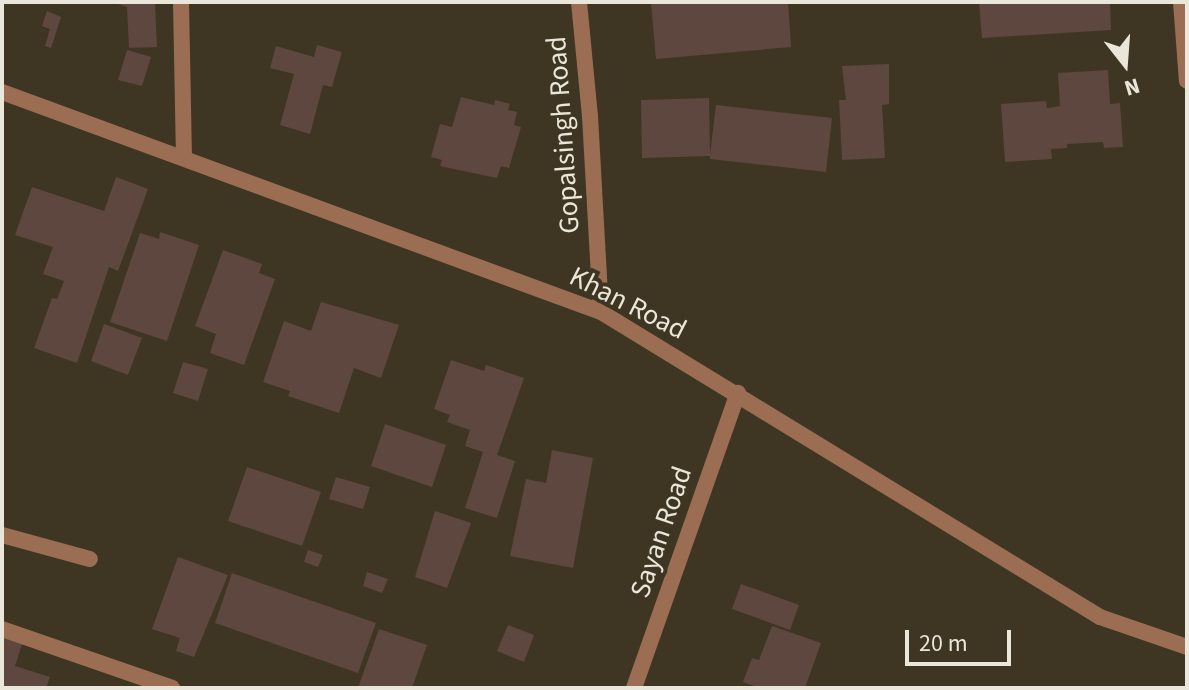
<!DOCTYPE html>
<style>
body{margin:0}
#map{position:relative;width:1189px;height:690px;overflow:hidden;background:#3e3622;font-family:"Source Sans 3",sans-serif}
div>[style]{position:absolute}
.building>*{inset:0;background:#5e473f}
.service>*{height:16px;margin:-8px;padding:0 8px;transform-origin:8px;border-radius:8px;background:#9b6e54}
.minor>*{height:16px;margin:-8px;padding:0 8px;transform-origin:8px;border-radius:8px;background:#9b6e54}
span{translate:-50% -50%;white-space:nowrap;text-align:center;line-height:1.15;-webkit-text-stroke:8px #3e3622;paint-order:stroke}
.street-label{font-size:28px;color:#ebe6da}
.frame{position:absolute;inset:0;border:4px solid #ebe6da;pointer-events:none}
.north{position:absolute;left:1085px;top:24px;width:80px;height:80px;-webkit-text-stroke:6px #3e3622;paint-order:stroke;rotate:163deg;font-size:22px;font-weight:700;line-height:32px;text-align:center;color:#ebe6da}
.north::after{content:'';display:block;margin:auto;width:28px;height:36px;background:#ebe6da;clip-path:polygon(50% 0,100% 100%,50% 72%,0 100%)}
.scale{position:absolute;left:905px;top:630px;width:106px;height:36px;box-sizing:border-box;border:4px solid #ebe6da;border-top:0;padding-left:10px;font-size:24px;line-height:28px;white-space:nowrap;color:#ebe6da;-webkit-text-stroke:6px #3e3622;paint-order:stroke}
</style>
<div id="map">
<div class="building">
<div style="clip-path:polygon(112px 2px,155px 2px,157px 47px,129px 48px,127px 7px)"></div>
<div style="clip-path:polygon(788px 2px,791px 47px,656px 59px,651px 3px)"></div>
<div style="clip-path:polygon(979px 2px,1110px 2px,1111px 30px,982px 38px)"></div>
<div style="clip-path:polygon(47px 11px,61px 17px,51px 48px,45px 46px,50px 29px,42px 26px)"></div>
<div style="clip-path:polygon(317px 45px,342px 52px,332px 87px,323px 85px,310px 134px,280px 125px,294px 74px,270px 68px,276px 46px,314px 57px)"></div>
<div style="clip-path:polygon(127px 50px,151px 57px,142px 86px,118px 80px)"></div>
<div style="clip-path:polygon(889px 64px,889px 104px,882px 105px,885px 158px,842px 160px,839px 100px,846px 100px,842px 66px)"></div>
<div style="clip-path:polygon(1108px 70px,1110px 104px,1120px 103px,1123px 147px,1104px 148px,1103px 142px,1067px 144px,1067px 148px,1051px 149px,1052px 159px,1005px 162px,1001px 104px,1046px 101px,1047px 108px,1060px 106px,1058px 73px)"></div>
<div style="clip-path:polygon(461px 97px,494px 105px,495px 100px,510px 104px,508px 110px,517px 112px,514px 125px,521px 127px,509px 168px,501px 166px,497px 178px,440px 166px,442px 160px,431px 157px,440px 124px,452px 127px)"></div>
<div style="clip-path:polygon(709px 98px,710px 154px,716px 105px,832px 118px,826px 172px,710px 159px,710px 156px,642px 158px,641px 100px)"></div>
<div style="clip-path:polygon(116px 177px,148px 189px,118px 271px,109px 267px,77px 363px,34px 348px,52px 298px,57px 299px,64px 281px,43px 274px,53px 247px,15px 235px,32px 187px,104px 211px)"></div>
<div style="clip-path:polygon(160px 232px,199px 245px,167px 341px,110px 322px,140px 233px,159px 239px)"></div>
<div style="clip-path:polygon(223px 250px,262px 264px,259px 273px,275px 279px,244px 365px,210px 353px,216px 334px,195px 326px)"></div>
<div style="clip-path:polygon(321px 302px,399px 325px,381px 378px,354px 368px,339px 413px,288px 396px,290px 391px,263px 382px,284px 321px,311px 331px)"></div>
<div style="clip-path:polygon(104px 324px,142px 338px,128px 375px,91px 361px)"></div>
<div style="clip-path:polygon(451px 360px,484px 371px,486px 365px,524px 378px,497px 455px,515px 461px,497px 518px,465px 508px,483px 452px,465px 446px,470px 430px,447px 422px,450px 415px,434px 409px)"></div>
<div style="clip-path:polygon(183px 362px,208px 369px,198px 401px,173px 393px)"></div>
<div style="clip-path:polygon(385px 424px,446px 445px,432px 487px,371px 466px)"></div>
<div style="clip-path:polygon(552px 450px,593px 458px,573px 568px,510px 556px,526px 479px,546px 483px)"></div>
<div style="clip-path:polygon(247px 467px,321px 492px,302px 546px,228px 521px)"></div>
<div style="clip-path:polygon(336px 477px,370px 487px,363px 509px,329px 499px)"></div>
<div style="clip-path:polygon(435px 511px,471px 523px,447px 588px,415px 577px)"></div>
<div style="clip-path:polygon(308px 550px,323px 555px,318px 567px,304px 562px)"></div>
<div style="clip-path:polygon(178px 557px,228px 575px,194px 657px,176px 651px,180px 638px,152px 629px)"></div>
<div style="clip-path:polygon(367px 572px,388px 579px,382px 593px,363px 586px)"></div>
<div style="clip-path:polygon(232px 573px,376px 623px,358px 673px,215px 623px)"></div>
<div style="clip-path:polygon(741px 584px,799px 605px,790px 630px,732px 609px)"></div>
<div style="clip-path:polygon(508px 625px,534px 635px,524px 662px,497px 651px)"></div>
<div style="clip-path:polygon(772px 626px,821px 643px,805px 688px,760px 688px,743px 682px,752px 658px,759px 660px)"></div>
<div style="clip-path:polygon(379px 629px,427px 645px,412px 688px,358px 688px)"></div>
<div style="clip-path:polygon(2px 634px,23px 641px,15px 666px,50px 677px,46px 688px,2px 688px)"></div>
</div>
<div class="service">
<div style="left:2px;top:535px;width:91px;rotate:15.3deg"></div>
<div style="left:2px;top:629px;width:180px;rotate:19.1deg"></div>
</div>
<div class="minor">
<div style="left:181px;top:2px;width:155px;rotate:88.9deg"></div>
<div style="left:579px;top:2px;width:115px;rotate:84.5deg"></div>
<div style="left:590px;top:116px;width:196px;rotate:86.8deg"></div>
<div style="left:1181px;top:2px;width:79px;rotate:85.7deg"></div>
<div style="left:2px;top:92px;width:638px;rotate:20.17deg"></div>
<div style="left:601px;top:312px;width:585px;rotate:31.43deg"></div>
<div style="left:1100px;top:617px;width:92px;rotate:19deg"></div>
<div style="left:634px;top:688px;width:313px;rotate:-70.6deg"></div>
</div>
<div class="street-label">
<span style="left:563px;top:135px;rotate:-94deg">Gopalsingh Road</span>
<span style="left:628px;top:303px;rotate:27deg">Khan Road</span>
<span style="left:661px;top:532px;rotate:-71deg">Sayan Road</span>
</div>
<div class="frame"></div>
<div class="north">N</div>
<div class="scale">20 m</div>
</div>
